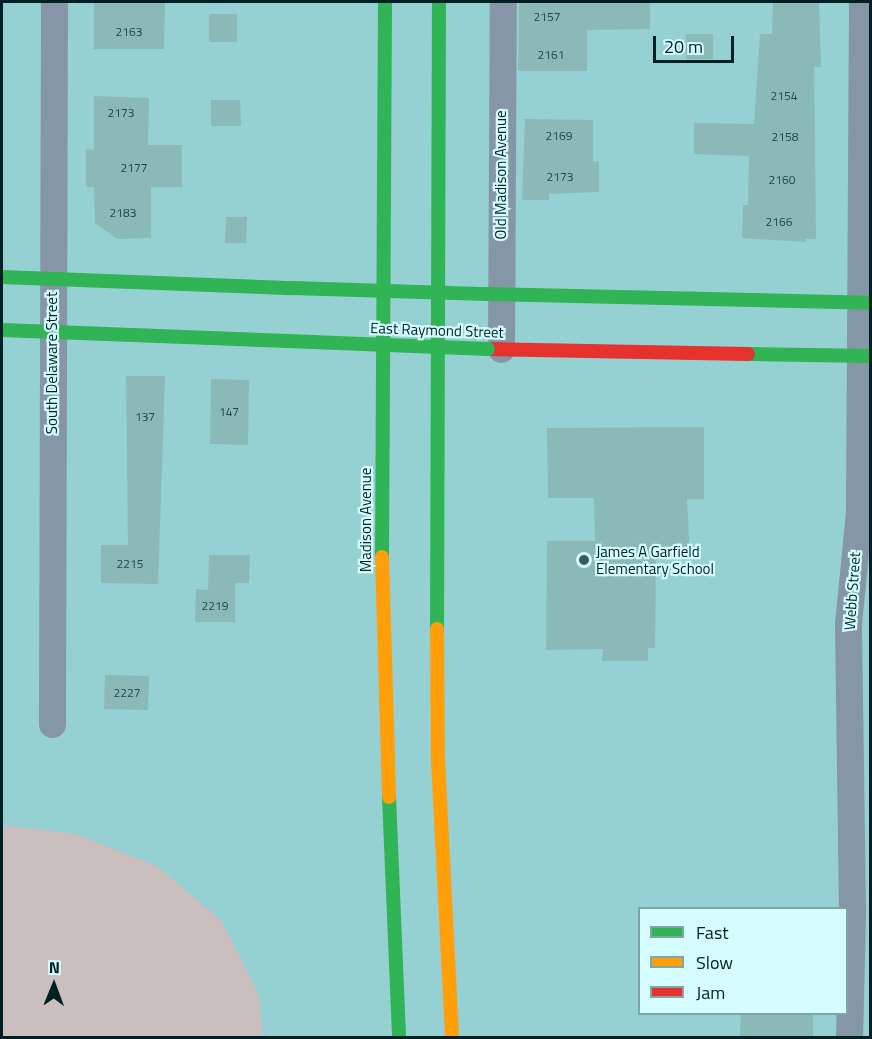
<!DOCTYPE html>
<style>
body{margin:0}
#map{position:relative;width:872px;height:1039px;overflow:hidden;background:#95d0d3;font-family:"Titillium Web",sans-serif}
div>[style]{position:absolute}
.green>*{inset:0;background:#cbbebe}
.building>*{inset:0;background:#8ab9b7}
.street>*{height:27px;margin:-13.5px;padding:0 13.5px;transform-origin:13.5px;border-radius:13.5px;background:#8596a6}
.fast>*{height:14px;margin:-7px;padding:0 7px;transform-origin:7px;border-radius:7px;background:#30b455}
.slow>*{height:14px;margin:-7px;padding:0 7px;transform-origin:7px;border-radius:7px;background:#ff9f0a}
.jam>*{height:14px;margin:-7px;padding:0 7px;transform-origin:7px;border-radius:7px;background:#e5322d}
.fast-bridge>*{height:14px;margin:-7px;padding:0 7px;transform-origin:7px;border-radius:7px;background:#30b455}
.dots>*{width:16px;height:16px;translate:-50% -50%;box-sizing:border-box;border:3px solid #d5fcff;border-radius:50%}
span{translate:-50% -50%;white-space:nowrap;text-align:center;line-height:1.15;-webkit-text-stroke:4.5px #d5fcff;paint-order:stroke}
.number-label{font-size:12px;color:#234749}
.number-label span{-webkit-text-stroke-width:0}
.street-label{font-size:15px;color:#002023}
.poi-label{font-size:15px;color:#002023}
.left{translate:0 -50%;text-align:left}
.frame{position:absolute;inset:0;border:3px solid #002023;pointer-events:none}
.legend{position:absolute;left:638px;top:907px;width:210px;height:108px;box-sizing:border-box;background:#d5fcff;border:2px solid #80a4a7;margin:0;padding:8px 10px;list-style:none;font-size:18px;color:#002023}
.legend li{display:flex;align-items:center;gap:12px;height:30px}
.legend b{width:30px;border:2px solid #80a4a7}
.north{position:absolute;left:24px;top:955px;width:60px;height:60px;-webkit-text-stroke:4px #d5fcff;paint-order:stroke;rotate:1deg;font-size:16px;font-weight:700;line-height:24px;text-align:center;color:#002023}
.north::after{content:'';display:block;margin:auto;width:21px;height:27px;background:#002023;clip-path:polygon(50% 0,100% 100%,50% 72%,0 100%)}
.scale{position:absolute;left:653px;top:36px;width:81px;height:27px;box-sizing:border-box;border:3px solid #002023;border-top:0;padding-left:8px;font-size:18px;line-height:21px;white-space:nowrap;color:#002023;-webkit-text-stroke:4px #d5fcff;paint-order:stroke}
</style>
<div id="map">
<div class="green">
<div style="clip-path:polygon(2px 825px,76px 834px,157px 866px,221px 920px,259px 994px,263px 1037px,2px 1037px)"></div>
</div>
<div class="building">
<div style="clip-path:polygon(94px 2px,165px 2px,164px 49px,94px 49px)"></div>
<div style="clip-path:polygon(519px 2px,650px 2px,650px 29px,587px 30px,587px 71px,518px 71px)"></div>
<div style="clip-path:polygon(773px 2px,819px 2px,821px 67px,814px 67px,816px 239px,806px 239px,806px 242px,742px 238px,743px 205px,748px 205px,749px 156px,694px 154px,694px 123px,754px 124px,760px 34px,772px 34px)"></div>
<div style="clip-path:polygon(209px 14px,237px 14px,237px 42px,209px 42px)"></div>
<div style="clip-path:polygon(686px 34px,713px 34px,713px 59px,686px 59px)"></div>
<div style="clip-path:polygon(94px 96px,149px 98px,148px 145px,182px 145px,182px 187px,151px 187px,151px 238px,117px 239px,95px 223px,94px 187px,86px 187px,86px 149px,94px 150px)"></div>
<div style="clip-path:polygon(211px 100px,240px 100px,241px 126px,211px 126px)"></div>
<div style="clip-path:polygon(525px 119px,593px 120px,593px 161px,599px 162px,599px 192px,549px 194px,549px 200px,522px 200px)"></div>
<div style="clip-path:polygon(226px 217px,247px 217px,246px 243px,225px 243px)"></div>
<div style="clip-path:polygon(126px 376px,165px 376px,158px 584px,101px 583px,101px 545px,128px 545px)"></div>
<div style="clip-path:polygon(211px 379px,249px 380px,248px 445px,210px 444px)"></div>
<div style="clip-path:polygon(704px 427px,704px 499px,687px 499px,690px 558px,656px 559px,655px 648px,648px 648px,648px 661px,602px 661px,603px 649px,546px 650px,547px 541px,595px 541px,594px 498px,548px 498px,547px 428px)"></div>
<div style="clip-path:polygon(209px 555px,250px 555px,249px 583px,235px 583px,235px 622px,195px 622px,196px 589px,208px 590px)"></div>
<div style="clip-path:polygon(105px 675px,149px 676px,148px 710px,104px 709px)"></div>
<div style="clip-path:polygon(741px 1014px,813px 1014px,813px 1038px,740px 1037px)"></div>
</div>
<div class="street">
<div style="left:501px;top:349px;width:347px;rotate:-89.7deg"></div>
<div style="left:52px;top:724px;width:722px;rotate:-89.84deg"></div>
<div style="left:849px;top:1038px;width:127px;rotate:-88.6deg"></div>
<div style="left:852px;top:911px;width:287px;rotate:-90.8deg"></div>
<div style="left:848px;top:624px;width:114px;rotate:-84.4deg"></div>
<div style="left:859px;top:511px;width:509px;rotate:-89.66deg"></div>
</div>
<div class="fast">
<div style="left:2px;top:277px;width:291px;rotate:2.2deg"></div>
<div style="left:488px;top:294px;width:382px;rotate:1.3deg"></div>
<div style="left:2px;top:330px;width:286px;rotate:2.2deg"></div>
<div style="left:748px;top:354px;width:122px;rotate:0.9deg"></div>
<div style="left:382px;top:557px;width:555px;rotate:-89.69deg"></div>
<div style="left:437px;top:629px;width:627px;rotate:-89.82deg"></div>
<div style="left:389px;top:797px;width:241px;rotate:87.6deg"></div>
</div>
<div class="slow">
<div style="left:382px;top:557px;width:240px;rotate:88.3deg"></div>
<div style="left:437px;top:629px;width:131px;rotate:89.6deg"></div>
<div style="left:438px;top:760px;width:278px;rotate:87.1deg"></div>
</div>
<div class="jam">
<div style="left:488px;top:349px;width:260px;rotate:1.1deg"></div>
</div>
<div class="fast-bridge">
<div style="left:293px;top:288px;width:195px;rotate:1.8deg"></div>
<div style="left:288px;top:341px;width:200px;rotate:2.3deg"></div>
</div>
<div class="dots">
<div style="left:584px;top:560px;background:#345e61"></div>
</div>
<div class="number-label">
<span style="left:547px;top:17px">2157</span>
<span style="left:129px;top:32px">2163</span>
<span style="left:551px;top:55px">2161</span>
<span style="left:784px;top:96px">2154</span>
<span style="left:121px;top:113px">2173</span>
<span style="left:559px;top:136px">2169</span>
<span style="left:785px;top:137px">2158</span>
<span style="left:134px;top:168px">2177</span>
<span style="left:560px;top:177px">2173</span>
<span style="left:782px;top:180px">2160</span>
<span style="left:123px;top:213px">2183</span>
<span style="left:779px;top:222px">2166</span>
<span style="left:229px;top:412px">147</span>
<span style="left:145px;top:417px">137</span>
<span style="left:130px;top:564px">2215</span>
<span style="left:215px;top:606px">2219</span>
<span style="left:127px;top:693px">2227</span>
</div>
<div class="street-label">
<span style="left:501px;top:175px;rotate:-90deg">Old Madison Avenue</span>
<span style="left:437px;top:330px;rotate:2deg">East Raymond Street</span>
<span style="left:52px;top:363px;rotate:-90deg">South Delaware Street</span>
<span style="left:366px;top:520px;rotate:-90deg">Madison Avenue</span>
<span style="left:852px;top:591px;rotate:-86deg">Webb Street</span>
</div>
<div class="poi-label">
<span class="left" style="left:596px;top:560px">James A Garfield<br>Elementary School</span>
</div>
<div class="frame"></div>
<ul class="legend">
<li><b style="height:8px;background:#30b455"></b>Fast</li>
<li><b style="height:8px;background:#ff9f0a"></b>Slow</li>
<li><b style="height:8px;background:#e5322d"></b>Jam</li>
</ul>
<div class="north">N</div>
<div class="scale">20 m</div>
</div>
